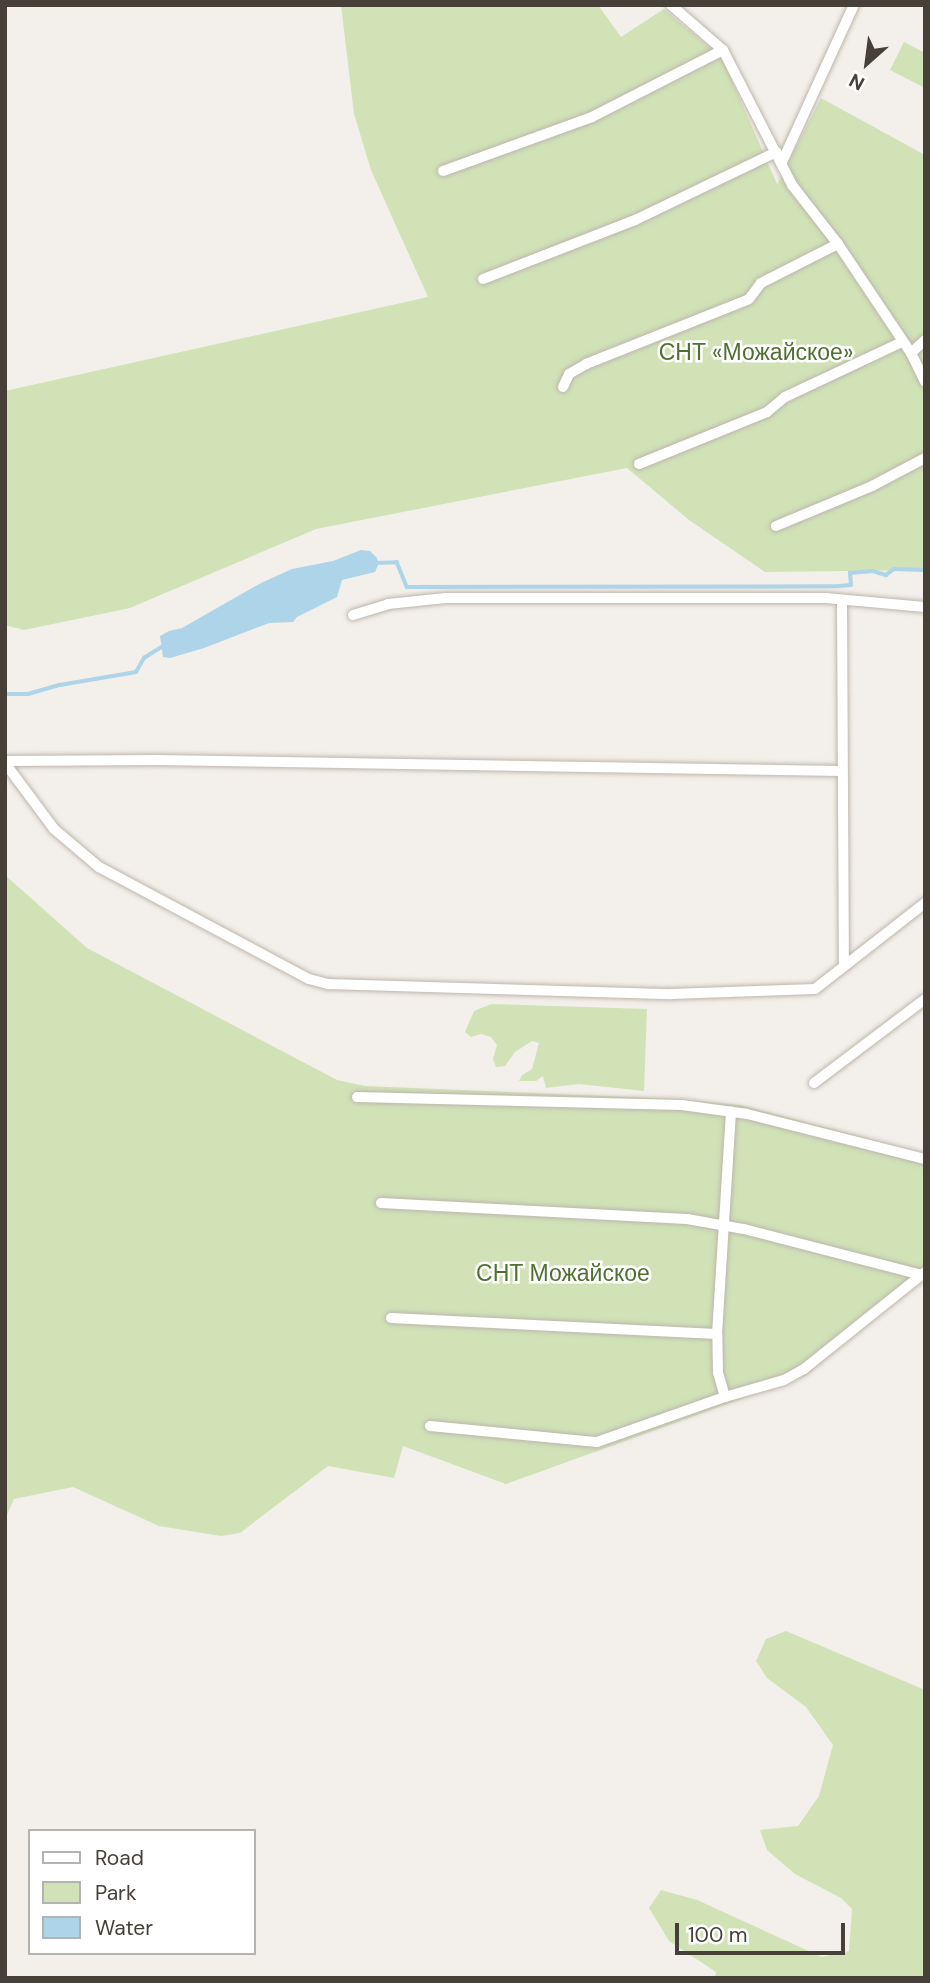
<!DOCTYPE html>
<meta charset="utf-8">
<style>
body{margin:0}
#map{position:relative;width:930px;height:1983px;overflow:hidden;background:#f3efea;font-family:"DM Sans",sans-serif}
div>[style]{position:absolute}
.green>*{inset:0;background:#d1e2b7}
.water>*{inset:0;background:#add4e8}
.stream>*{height:3.5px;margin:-1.75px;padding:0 1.75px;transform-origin:1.75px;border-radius:1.75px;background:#add4e8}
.roads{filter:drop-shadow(0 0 2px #bdb6ad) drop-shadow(0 0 2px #bdb6ad)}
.street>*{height:10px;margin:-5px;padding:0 5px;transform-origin:5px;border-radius:5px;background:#fff}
span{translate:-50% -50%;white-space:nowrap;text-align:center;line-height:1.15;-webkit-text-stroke:5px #fff;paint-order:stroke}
.park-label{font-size:23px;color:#4e7132}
.frame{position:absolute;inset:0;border:7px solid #464039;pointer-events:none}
.legend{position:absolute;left:28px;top:1829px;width:228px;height:126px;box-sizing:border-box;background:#fff;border:2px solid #b5b3b0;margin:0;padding:9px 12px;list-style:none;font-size:21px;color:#464039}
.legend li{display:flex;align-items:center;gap:14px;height:35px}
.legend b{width:35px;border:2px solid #b5b3b0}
.north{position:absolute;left:832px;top:28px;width:70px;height:70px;-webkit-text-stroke:5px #fff;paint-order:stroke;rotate:208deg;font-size:19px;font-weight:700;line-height:28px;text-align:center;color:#464039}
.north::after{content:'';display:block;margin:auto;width:24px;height:32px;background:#464039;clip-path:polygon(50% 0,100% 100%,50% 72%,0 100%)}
.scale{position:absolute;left:675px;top:1923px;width:170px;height:32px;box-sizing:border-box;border:4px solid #464039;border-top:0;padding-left:9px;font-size:21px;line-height:24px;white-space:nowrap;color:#464039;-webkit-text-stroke:5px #fff;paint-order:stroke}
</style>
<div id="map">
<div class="green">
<div style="clip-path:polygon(341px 5px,598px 5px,621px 37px,664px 9px,722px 58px,777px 184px,821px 98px,925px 155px,925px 570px,765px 572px,689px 520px,627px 468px,316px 529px,130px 608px,24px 630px,5px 625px,5px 391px,428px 297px,371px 170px,354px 114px)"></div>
<div style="clip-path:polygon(904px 42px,925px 53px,925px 88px,890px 70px)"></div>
<div style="clip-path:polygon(5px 875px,87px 948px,337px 1080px,365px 1086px,677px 1099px,741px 1105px,925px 1154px,925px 1278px,805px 1376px,506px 1484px,403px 1446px,394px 1478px,328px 1466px,240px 1533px,221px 1536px,159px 1526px,73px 1487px,14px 1499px,5px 1519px)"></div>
<div style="clip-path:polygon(491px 1004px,647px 1009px,644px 1091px,579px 1084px,546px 1088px,543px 1076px,536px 1081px,519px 1081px,522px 1075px,532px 1069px,539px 1043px,532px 1041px,515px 1052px,505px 1066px,496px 1067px,493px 1059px,497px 1045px,491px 1037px,481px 1034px,471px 1037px,465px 1032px,474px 1011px)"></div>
<div style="clip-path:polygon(786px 1631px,925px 1690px,925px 1978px,715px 1978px,716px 1972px,669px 1941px,649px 1908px,661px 1890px,697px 1900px,822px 1957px,849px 1951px,852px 1909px,841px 1898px,795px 1874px,767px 1850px,760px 1830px,798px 1826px,819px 1796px,833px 1745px,806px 1707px,767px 1678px,756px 1661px,766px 1639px)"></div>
</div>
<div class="water">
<div style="clip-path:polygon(361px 550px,370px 551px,377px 558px,378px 565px,375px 572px,342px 580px,337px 597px,297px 617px,293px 622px,269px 623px,204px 648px,170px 658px,163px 657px,160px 636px,169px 631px,182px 628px,261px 583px,292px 569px,333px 561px)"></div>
</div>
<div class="stream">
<div style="left:374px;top:563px;width:23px;rotate:-2deg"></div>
<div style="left:397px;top:562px;width:27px;rotate:68deg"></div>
<div style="left:407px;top:587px;width:431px;rotate:-0.1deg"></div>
<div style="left:838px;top:586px;width:13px;rotate:-4deg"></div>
<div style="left:851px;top:585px;width:12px;rotate:-95deg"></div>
<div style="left:850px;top:573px;width:23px;rotate:-5deg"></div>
<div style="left:873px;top:571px;width:14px;rotate:17deg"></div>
<div style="left:886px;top:575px;width:10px;rotate:-37deg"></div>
<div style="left:894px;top:569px;width:31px;rotate:2deg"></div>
<div style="left:5px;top:694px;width:23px"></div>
<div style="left:28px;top:694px;width:33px;rotate:-16deg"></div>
<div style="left:60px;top:685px;width:77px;rotate:-9.7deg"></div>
<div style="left:136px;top:672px;width:16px;rotate:-60deg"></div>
<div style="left:144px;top:658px;width:22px;rotate:-32deg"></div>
</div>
<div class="roads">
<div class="street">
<div style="left:671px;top:5px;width:69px;rotate:40.9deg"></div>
<div style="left:723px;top:50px;width:152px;rotate:62.9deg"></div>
<div style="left:792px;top:185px;width:75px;rotate:52.1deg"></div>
<div style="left:838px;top:244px;width:131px;rotate:56.2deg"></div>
<div style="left:911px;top:353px;width:32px;rotate:64deg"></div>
<div style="left:782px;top:162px;width:173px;rotate:-65.4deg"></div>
<div style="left:443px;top:171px;width:158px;rotate:-19.9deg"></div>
<div style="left:592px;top:117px;width:147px;rotate:-27.1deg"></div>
<div style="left:483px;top:279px;width:163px;rotate:-21.2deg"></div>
<div style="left:635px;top:220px;width:157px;rotate:-25.7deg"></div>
<div style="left:911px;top:353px;width:19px;rotate:-43deg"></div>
<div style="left:563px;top:387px;width:14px;rotate:-65deg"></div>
<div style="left:569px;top:374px;width:20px;rotate:-30deg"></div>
<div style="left:586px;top:364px;width:175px;rotate:-21.7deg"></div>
<div style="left:749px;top:299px;width:20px;rotate:-53deg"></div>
<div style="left:761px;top:283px;width:86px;rotate:-26.9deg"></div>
<div style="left:639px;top:464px;width:138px;rotate:-22.1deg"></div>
<div style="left:767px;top:412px;width:23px;rotate:-40deg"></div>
<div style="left:785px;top:397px;width:129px;rotate:-25.2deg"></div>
<div style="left:776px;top:526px;width:104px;rotate:-22.6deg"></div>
<div style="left:872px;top:486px;width:60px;rotate:-27.8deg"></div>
<div style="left:842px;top:602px;width:363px;rotate:89.7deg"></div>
<div style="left:353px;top:615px;width:37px;rotate:-17deg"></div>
<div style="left:388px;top:604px;width:58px;rotate:-5.9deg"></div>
<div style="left:446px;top:598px;width:380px"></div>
<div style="left:826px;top:598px;width:99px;rotate:5.2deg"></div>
<div style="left:5px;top:761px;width:153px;rotate:-0.4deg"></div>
<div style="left:158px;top:760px;width:683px;rotate:0.92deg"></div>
<div style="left:5px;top:763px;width:82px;rotate:53.4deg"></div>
<div style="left:54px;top:829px;width:59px;rotate:40.2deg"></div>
<div style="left:99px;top:867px;width:238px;rotate:28.1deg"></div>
<div style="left:309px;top:979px;width:20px;rotate:15deg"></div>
<div style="left:328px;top:984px;width:343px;rotate:1.7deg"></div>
<div style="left:671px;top:994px;width:144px;rotate:-2deg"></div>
<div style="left:815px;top:989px;width:140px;rotate:-38deg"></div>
<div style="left:814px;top:1083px;width:139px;rotate:-37.1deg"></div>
<div style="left:357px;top:1097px;width:325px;rotate:1.4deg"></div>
<div style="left:682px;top:1105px;width:66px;rotate:7.9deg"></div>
<div style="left:747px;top:1114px;width:184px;rotate:14.2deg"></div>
<div style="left:381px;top:1203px;width:306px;rotate:3deg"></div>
<div style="left:687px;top:1219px;width:58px;rotate:10deg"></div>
<div style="left:744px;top:1229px;width:184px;rotate:14.5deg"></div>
<div style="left:391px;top:1318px;width:326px;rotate:2.8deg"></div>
<div style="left:725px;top:1397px;width:25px;rotate:-106deg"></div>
<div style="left:718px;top:1373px;width:39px;rotate:-91deg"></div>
<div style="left:717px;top:1334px;width:223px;rotate:-86.4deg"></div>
<div style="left:430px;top:1426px;width:168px;rotate:5.5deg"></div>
<div style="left:597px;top:1442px;width:136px;rotate:-19.4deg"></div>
<div style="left:725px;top:1397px;width:61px;rotate:-16.1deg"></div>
<div style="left:784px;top:1380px;width:23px;rotate:-29deg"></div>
<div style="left:804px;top:1369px;width:154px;rotate:-38.7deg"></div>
</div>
</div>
<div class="park-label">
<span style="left:756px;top:352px">СНТ «Можайское»</span>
<span style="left:563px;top:1273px">СНТ Можайское</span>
</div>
<div class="frame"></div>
<ul class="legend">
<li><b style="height:9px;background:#fff"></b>Road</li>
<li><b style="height:19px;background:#d1e2b7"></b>Park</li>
<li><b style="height:19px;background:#add4e8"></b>Water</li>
</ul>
<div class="north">N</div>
<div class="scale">100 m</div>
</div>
